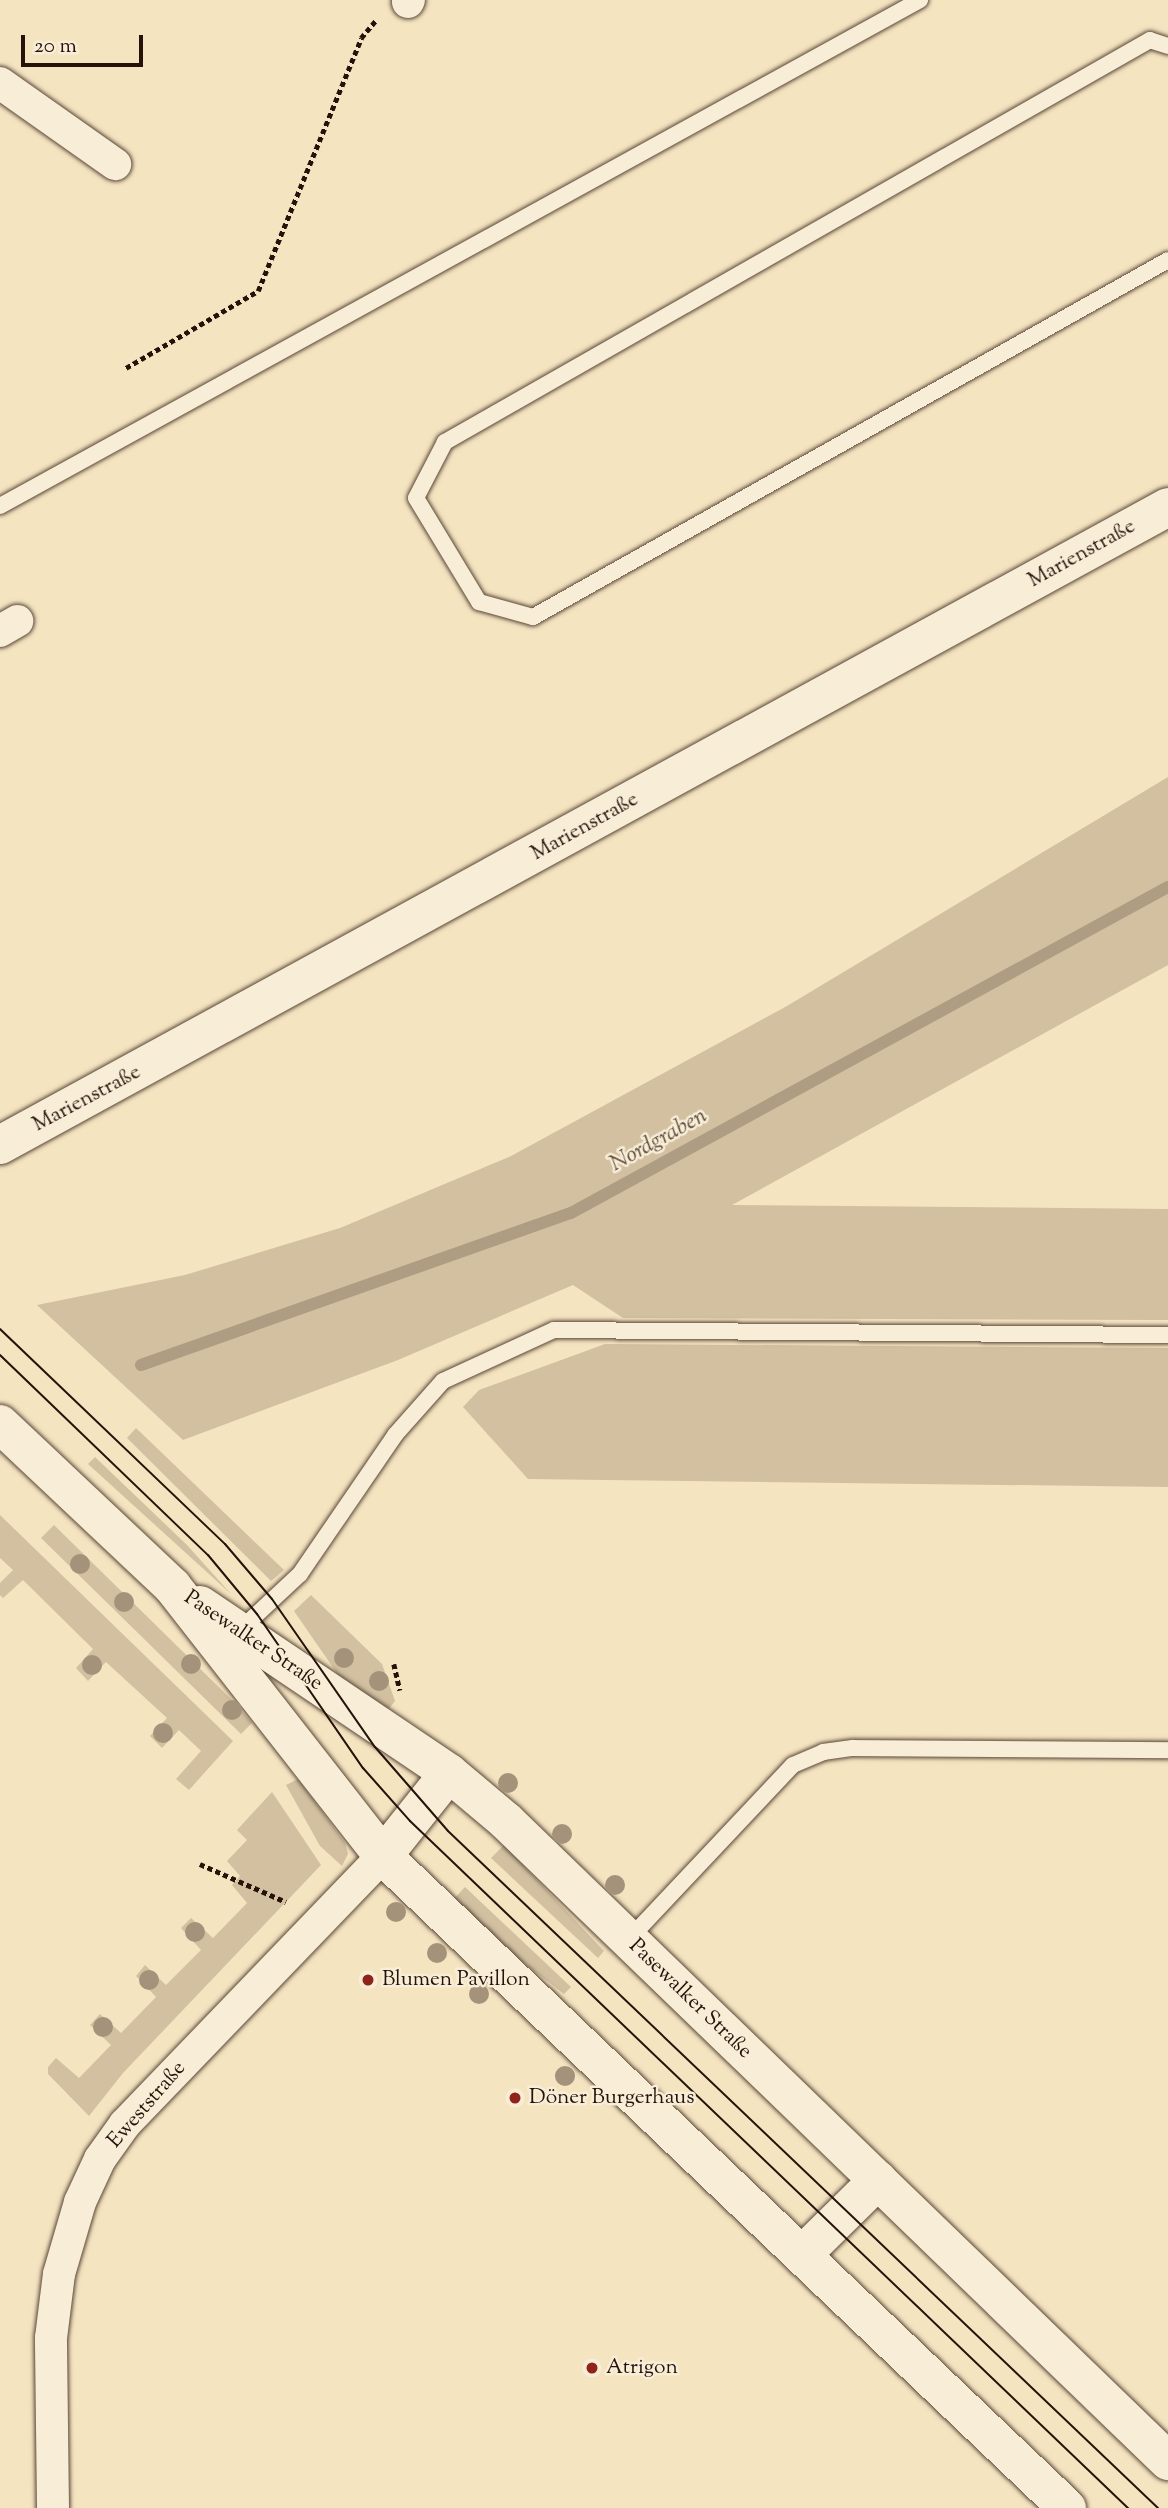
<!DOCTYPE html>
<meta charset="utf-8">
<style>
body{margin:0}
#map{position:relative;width:1168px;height:2508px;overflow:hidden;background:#f5e4c0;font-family:"Sorts Mill Goudy",serif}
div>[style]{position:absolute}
.green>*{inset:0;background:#d2c0a1}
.stream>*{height:12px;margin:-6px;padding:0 6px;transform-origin:6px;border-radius:6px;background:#ae9d82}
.path>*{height:4.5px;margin-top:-2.25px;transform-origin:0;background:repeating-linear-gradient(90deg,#25130b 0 5px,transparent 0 8.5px)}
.roads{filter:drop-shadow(0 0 2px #594738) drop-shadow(0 0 2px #594738)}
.service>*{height:16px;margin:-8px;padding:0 8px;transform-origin:8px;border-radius:8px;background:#f8edd6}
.minor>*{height:32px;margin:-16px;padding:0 16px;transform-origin:16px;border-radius:16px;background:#f8edd6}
.tertiary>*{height:38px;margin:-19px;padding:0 19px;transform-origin:19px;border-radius:19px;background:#f8edd6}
.secondary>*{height:38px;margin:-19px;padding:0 19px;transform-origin:19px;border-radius:19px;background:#f8edd6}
.tram>*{height:2px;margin:-1px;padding:0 1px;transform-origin:1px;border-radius:1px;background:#25130b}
.trees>*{width:20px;height:20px;margin:-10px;border-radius:50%;background:#a4937a}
.dots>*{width:19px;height:19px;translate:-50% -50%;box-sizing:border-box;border:4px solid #f8edd6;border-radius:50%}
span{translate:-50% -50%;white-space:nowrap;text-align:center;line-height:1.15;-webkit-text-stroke:5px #f8edd6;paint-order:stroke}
.street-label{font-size:21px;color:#25130b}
.poi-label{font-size:21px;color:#25130b}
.left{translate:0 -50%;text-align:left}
.water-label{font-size:23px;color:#5c4a3b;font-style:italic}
.scale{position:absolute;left:21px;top:35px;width:122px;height:32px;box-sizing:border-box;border:4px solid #25130b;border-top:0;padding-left:9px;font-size:21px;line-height:24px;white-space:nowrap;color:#25130b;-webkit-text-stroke:5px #f8edd6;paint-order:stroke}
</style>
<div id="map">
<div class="green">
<div style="clip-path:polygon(1168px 777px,1168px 965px,732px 1205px,1168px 1209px,1168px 1320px,623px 1318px,573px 1285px,398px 1360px,183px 1440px,37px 1305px,185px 1275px,340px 1228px,511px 1156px,787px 1006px)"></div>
<div style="clip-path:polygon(605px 1344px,1168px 1348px,1168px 1487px,528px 1479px,463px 1407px,479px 1390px)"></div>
<div style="clip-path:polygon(136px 1428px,284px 1570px,271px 1581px,127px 1438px)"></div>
<div style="clip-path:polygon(95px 1457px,187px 1545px,231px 1594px,88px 1464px)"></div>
<div style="clip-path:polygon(0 1515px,233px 1741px,189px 1790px,176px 1779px,201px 1751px,179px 1730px,162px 1748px,150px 1736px,167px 1718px,106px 1662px,88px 1681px,76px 1668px,93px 1649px,23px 1580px,3px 1598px,0 1595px,0 1583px,13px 1570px,0 1558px)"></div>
<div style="clip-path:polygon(54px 1525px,235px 1703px,252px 1723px,241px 1734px,41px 1538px)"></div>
<div style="clip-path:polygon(311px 1595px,382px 1664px,395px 1701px,387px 1711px,343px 1682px,294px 1611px)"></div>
<div style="clip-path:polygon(298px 1779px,345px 1843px,348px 1854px,342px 1866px,320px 1846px,286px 1785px)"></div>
<div style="clip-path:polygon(272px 1792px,321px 1865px,123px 2073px,89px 2116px,48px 2074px,48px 2067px,56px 2058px,79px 2078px,111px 2045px,90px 2025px,100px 2014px,121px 2033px,156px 1997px,136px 1976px,145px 1965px,166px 1985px,201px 1950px,181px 1928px,191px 1918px,213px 1938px,247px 1903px,232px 1885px,240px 1876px,227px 1861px,247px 1840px,237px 1830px)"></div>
<div style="clip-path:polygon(504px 1845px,604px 1951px,598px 1958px,491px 1858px)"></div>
<div style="clip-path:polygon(465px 1887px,571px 1987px,564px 1994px,494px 1940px,453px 1900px)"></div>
</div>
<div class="stream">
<div style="left:141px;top:1365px;width:456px;rotate:-19.5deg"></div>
<div style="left:571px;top:1213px;width:680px;rotate:-28.64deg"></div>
</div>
<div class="path">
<div style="left:126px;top:368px;width:153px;rotate:-30.3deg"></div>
<div style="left:258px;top:291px;width:273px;rotate:-67.8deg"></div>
<div style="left:361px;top:38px;width:25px;rotate:-50deg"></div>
<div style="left:394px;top:1664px;width:27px;rotate:77deg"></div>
<div style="left:200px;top:1864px;width:94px;rotate:23.8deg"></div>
</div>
<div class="roads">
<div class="service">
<div style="left:1168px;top:46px;width:19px;rotate:-162deg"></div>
<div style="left:1150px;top:40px;width:812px;rotate:150.31deg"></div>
<div style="left:445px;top:442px;width:63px;rotate:117.4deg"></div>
<div style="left:416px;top:498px;width:122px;rotate:58.8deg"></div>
<div style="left:479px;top:602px;width:56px;rotate:15.5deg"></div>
<div style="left:533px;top:617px;width:728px;rotate:-29.34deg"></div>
<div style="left:0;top:506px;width:1050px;rotate:-28.81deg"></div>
<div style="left:239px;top:1631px;width:83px;rotate:-43.1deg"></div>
<div style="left:300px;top:1574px;width:168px;rotate:-55.6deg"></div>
<div style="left:395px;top:1435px;width:72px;rotate:-48.4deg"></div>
<div style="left:443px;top:1381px;width:122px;rotate:-24.7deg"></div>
<div style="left:554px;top:1330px;width:614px;rotate:0.47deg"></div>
<div style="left:629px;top:1939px;width:239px;rotate:-46.7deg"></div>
<div style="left:793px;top:1765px;width:33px;rotate:-23deg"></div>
<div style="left:823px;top:1752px;width:30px;rotate:-8deg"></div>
<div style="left:853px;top:1748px;width:315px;rotate:0.4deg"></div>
</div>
<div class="minor">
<div style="left:408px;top:2px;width:2px;rotate:-63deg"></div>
<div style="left:0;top:83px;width:141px;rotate:35.2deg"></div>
<div style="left:0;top:631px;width:20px;rotate:-30deg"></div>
<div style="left:53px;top:2508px;width:170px;rotate:-90.7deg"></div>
<div style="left:51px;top:2338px;width:64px;rotate:-82.9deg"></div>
<div style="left:59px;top:2274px;width:75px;rotate:-73.7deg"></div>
<div style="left:80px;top:2202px;width:47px;rotate:-65.1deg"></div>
<div style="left:100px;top:2159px;width:43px;rotate:-54.5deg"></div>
<div style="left:125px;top:2124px;width:372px;rotate:-46.1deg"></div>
</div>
<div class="tertiary">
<div style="left:0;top:1145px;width:1331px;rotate:-28.64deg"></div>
</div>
<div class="secondary">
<div style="left:0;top:1424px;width:236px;rotate:43.3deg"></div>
<div style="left:172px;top:1586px;width:343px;rotate:52deg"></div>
<div style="left:383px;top:1856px;width:945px;rotate:43.63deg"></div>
<div style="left:200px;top:1605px;width:300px;rotate:34deg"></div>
<div style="left:449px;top:1773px;width:75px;rotate:40.1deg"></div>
<div style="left:506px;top:1821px;width:921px;rotate:44.03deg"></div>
<div style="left:383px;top:1856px;width:106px;rotate:-51.5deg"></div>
<div style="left:804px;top:2253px;width:104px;rotate:-44.6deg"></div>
</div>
</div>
<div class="tram">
<div style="left:0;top:1329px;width:311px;rotate:43.7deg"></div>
<div style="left:225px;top:1544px;width:72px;rotate:49.5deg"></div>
<div style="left:272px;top:1599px;width:180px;rotate:55.2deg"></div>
<div style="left:375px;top:1747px;width:111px;rotate:49deg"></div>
<div style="left:448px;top:1831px;width:981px;rotate:43.64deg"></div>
<div style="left:0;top:1355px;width:289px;rotate:43.9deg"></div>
<div style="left:208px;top:1555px;width:77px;rotate:50.3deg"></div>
<div style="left:257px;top:1614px;width:187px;rotate:55.5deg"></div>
<div style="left:363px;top:1768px;width:71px;rotate:48.4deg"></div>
<div style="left:410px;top:1821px;width:994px;rotate:43.74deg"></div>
</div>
<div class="trees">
<div style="left:80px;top:1564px"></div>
<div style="left:124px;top:1602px"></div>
<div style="left:344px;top:1658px"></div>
<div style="left:191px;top:1664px"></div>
<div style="left:92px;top:1665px"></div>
<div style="left:379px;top:1681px"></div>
<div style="left:232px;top:1710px"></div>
<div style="left:163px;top:1733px"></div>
<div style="left:508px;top:1783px"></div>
<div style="left:562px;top:1834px"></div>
<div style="left:615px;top:1885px"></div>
<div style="left:396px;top:1912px"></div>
<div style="left:195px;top:1932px"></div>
<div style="left:437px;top:1953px"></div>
<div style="left:149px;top:1980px"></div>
<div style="left:479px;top:1994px"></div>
<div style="left:103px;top:2027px"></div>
<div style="left:565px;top:2076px"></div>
</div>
<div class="dots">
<div style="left:368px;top:1980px;background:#8f2418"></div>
<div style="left:515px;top:2098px;background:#8f2418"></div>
<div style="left:592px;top:2368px;background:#8f2418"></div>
</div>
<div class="street-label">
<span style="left:1082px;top:554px;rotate:-29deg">Marienstraße</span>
<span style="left:585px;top:827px;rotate:-29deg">Marienstraße</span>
<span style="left:87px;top:1099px;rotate:-28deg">Marienstraße</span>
<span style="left:253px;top:1641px;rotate:34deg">Pasewalker Straße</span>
<span style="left:690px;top:1999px;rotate:44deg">Pasewalker Straße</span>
<span style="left:147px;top:2105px;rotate:-49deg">Eweststraße</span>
</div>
<div class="poi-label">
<span class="left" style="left:382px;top:1980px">Blumen Pavillon</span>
<span class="left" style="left:529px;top:2098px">Döner Burgerhaus</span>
<span class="left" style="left:606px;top:2368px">Atrigon</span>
</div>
<div class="water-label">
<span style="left:659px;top:1141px;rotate:-29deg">Nordgraben</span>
</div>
<div class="scale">20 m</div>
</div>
